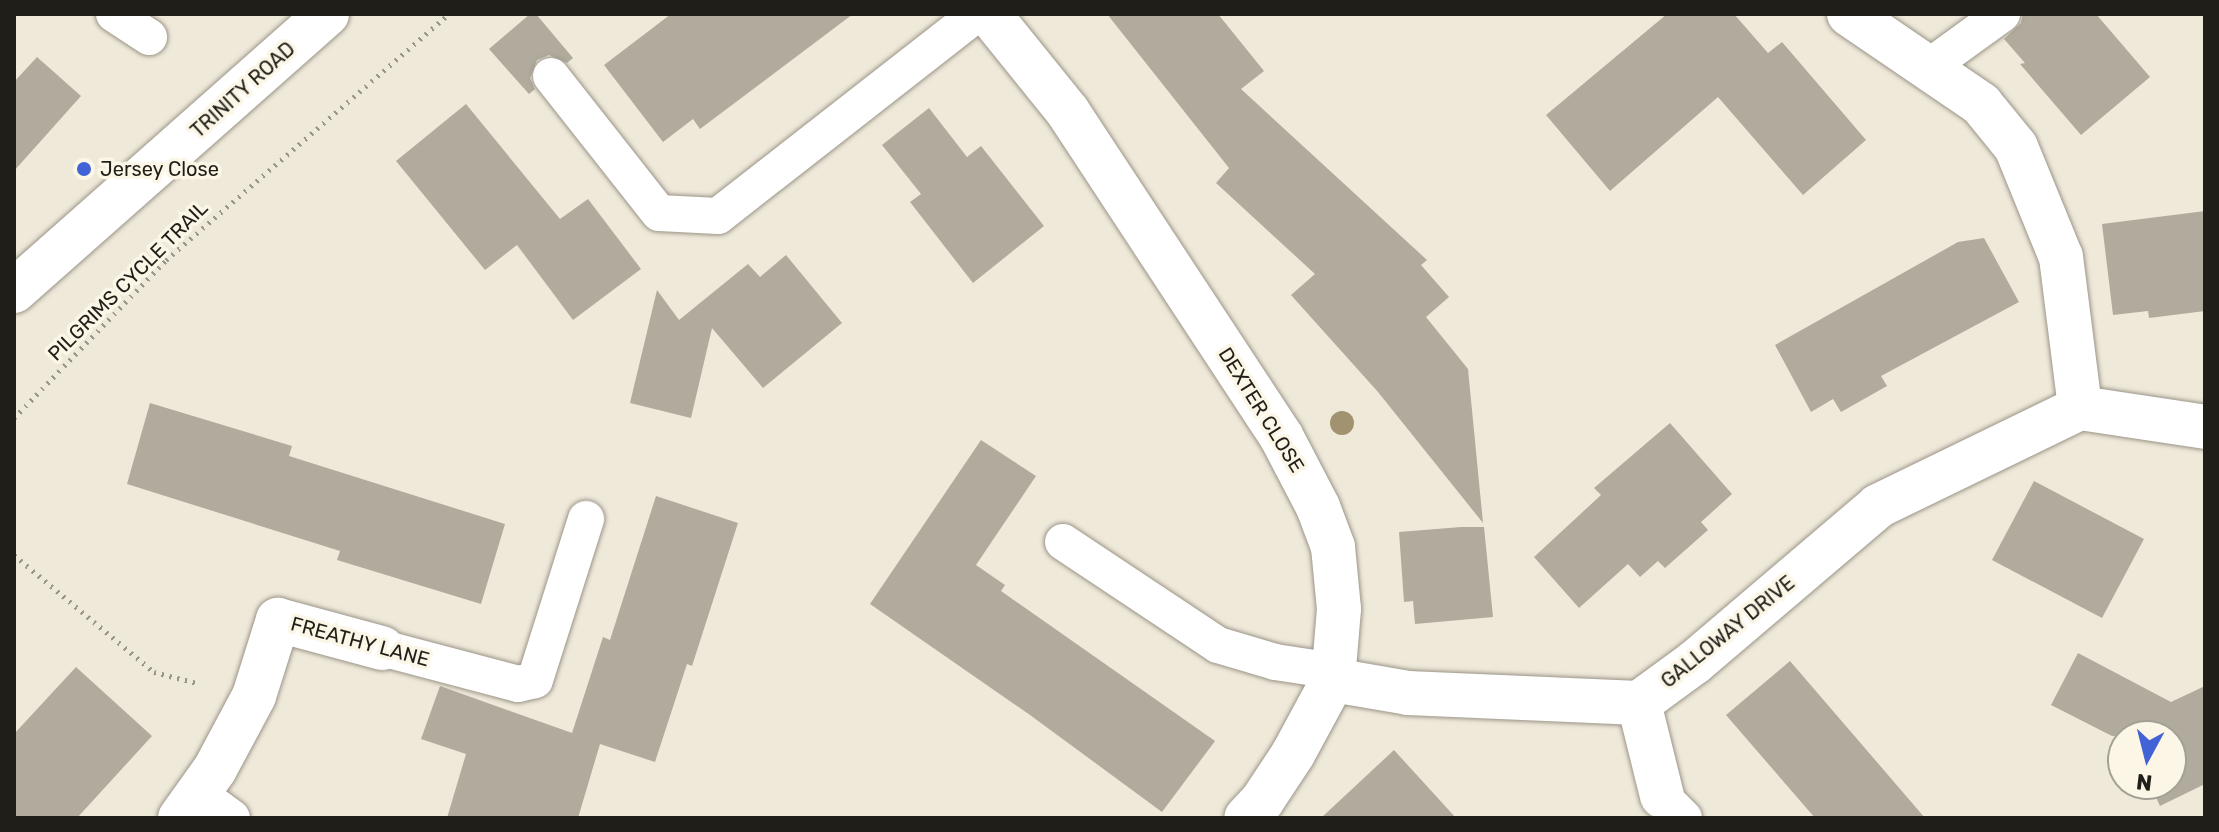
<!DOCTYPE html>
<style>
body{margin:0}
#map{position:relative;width:2219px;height:832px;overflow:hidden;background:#efe9da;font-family:Rubik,sans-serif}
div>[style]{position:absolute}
.building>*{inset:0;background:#b1ab9d}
.path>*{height:5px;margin-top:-2.5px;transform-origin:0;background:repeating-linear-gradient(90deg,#9b968b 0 2px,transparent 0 8px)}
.roads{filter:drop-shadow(0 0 2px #9b9588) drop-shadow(0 0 2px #9b9588)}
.lane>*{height:36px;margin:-18px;padding:0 18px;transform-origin:18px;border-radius:18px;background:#fff}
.street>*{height:44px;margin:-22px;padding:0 22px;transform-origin:22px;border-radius:22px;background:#fff}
.primary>*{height:44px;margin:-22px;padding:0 22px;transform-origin:22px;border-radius:22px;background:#fff}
.trees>*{width:24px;height:24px;margin:-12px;border-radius:50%;background:#a1936f}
.dots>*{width:22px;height:22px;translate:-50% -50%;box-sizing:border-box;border:4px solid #fcf6e7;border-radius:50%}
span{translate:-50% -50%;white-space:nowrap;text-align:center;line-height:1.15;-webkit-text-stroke:7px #fcf6e7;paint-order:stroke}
.street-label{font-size:20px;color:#201e18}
.poi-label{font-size:20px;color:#201e18}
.left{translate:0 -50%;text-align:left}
.frame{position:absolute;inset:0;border:16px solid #201e18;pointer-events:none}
.north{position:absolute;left:2107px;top:720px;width:80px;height:80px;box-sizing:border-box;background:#fcf6e7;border:2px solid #a4a094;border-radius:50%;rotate:187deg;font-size:22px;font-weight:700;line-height:32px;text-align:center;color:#201e18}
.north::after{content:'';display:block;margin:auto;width:28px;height:36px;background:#4163d5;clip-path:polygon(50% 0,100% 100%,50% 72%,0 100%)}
</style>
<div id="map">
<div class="building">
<div style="clip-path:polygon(530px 14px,536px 14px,573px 58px,567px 63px,549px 55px,537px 60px,530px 78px,535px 89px,529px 94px,489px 49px)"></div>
<div style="clip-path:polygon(671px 14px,853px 14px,700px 129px,693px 119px,663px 142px,604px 65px)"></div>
<div style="clip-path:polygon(1107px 14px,1218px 14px,1264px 71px,1241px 89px,1427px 260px,1421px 265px,1449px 297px,1426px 317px,1468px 369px,1483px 523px,1378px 392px,1291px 295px,1315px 274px,1216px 183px,1229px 168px)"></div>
<div style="clip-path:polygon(1667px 14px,1734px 14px,1768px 53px,1782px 42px,1866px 140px,1803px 195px,1718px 97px,1610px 191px,1546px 115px)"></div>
<div style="clip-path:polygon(2023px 14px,2096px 14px,2150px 77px,2081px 135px,2020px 64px,2025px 63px,2004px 39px,2021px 23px)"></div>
<div style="clip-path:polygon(37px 57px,81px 96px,14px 171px,14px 82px)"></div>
<div style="clip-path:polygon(466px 104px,560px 219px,588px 199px,641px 269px,573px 320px,517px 245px,485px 270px,396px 161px)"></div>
<div style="clip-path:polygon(929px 108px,967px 157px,981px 146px,1044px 226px,973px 283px,910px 202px,921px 194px,882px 145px)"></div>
<div style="clip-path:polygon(2205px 211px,2205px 311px,2149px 318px,2148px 311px,2113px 315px,2102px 224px)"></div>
<div style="clip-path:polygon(1984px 238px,2019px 302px,1881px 376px,1887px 386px,1841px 412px,1833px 399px,1811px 412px,1775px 345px,1958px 242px)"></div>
<div style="clip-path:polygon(786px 255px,842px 323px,763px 388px,712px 328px,691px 418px,630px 403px,657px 290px,679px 320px,748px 264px,760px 277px)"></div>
<div style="clip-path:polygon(150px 403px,292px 446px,289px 456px,505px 524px,481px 604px,337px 560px,340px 551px,127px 484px)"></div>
<div style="clip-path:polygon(1670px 423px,1732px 494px,1701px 522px,1708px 530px,1665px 568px,1658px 561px,1640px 577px,1628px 564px,1579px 608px,1534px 557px,1601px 495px,1594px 488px)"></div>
<div style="clip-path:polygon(981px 440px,1036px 476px,976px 565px,1005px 585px,1001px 591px,1215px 741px,1162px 812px,1030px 715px,870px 604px)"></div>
<div style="clip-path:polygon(2034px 481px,2144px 539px,2102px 618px,1992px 560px)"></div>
<div style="clip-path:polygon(656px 496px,738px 523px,692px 666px,687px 664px,655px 762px,600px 744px,578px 818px,447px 818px,466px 754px,421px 739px,440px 686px,572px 733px,603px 637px,610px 640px)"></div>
<div style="clip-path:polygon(1461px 527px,1484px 527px,1493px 617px,1415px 624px,1413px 601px,1404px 602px,1399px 532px)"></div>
<div style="clip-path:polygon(2078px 653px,2171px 702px,2205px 686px,2205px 784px,2160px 806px,2150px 784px,2171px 784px,2171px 736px,2112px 736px,2051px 705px)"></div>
<div style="clip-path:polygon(1790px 661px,1925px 818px,1815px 818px,1726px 715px)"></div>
<div style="clip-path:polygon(76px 667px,152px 736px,77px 818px,14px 818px,14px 734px)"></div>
<div style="clip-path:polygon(1394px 750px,1456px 818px,1321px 818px)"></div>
</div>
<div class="path">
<div style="left:14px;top:418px;width:219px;rotate:-46.1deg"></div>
<div style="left:166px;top:260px;width:375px;rotate:-41deg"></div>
<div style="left:14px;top:555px;width:182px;rotate:39.9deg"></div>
<div style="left:154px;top:672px;width:44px;rotate:14.3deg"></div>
</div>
<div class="roads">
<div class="lane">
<div style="left:114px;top:14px;width:42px;rotate:33.3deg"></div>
<div style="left:1926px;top:69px;width:94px;rotate:-35.9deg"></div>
<div style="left:551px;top:76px;width:174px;rotate:51.8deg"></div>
<div style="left:659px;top:213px;width:59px;rotate:2.9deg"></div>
<div style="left:718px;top:216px;width:328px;rotate:-38deg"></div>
<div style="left:1063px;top:542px;width:186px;rotate:33.6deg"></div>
<div style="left:1218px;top:645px;width:59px;rotate:16.6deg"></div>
<div style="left:1275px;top:662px;width:60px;rotate:8.7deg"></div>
<div style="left:382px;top:648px;width:141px;rotate:14.8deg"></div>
<div style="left:518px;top:684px;width:17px;rotate:-13deg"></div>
<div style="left:535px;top:680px;width:169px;rotate:-72.4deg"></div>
<div style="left:198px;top:793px;width:42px;rotate:36.3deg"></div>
<div style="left:1662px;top:796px;width:31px;rotate:45deg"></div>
</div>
<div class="street">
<div style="left:989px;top:14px;width:126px;rotate:51.1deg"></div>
<div style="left:1068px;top:112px;width:388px;rotate:56.7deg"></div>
<div style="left:1281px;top:436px;width:80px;rotate:62.5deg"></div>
<div style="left:1318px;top:507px;width:43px;rotate:69.4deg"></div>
<div style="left:1333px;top:547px;width:62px;rotate:84.5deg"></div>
<div style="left:1339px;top:609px;width:71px;rotate:94.8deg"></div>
<div style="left:1333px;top:680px;width:84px;rotate:118.4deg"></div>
<div style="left:1293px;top:754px;width:56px;rotate:123.4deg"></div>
<div style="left:1262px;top:801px;width:23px;rotate:133deg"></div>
<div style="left:1849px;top:14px;width:160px;rotate:34.3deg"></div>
<div style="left:1981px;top:104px;width:55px;rotate:50.9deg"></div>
<div style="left:2016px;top:147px;width:119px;rotate:67.8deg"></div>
<div style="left:2061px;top:257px;width:152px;rotate:82.8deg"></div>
<div style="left:1333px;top:680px;width:76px;rotate:9.8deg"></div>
<div style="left:1408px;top:693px;width:231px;rotate:2.5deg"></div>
<div style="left:1639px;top:703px;width:69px;rotate:-36.2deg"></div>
<div style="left:1695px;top:662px;width:240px;rotate:-40.4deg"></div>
<div style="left:1878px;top:506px;width:225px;rotate:-25.9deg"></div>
<div style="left:2080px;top:408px;width:126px;rotate:8.6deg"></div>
<div style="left:1639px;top:703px;width:96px;rotate:76.1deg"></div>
<div style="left:180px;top:818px;width:60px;rotate:-54.5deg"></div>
<div style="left:215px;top:769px;width:83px;rotate:-61.9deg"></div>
<div style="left:254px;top:696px;width:80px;rotate:-72.5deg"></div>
<div style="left:278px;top:620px;width:108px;rotate:15.1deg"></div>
</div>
<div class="primary">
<div style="left:14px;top:291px;width:418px;rotate:-41.5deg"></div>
</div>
</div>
<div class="trees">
<div style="left:1342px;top:423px"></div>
</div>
<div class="dots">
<div style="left:84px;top:169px;background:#4163d5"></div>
</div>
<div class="street-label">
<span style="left:243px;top:90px;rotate:-42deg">TRINITY ROAD</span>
<span style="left:128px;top:281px;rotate:-45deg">PILGRIMS CYCLE TRAIL</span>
<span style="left:1261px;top:410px;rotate:58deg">DEXTER CLOSE</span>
<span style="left:1728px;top:632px;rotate:-39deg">GALLOWAY DRIVE</span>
<span style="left:360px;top:642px;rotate:15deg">FREATHY LANE</span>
</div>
<div class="poi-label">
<span class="left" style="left:100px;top:169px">Jersey Close</span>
</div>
<div class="frame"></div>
<div class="north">N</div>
</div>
